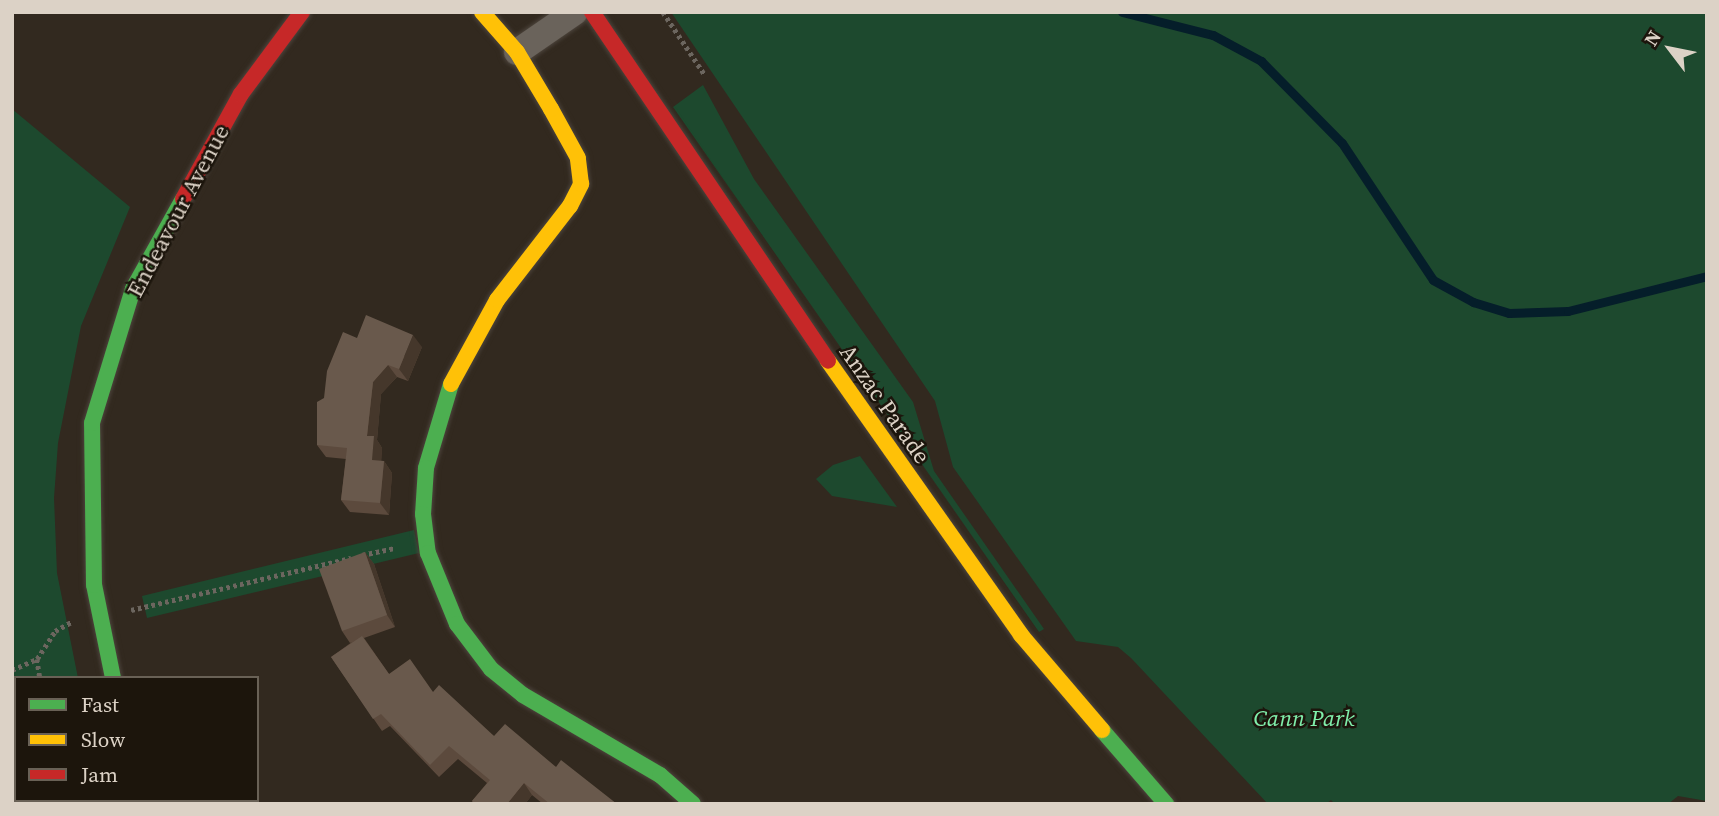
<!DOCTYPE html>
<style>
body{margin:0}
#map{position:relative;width:1719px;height:816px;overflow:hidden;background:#32291f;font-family:"Source Serif 4",serif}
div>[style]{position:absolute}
.green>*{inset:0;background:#1d492e}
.stream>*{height:9px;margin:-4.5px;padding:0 4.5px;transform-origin:4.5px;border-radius:4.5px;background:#051e2a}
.path>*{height:4.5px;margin-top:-2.25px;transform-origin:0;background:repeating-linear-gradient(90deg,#6c665f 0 3.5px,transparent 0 7px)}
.roads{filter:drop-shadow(0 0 2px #4c443c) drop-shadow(0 0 2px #4c443c)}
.street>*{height:26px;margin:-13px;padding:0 13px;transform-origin:13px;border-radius:13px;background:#6a635b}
.fast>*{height:16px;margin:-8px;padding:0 8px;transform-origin:8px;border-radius:8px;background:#4caf50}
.slow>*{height:16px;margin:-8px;padding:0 8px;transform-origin:8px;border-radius:8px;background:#ffc107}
.jam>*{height:16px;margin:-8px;padding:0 8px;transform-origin:8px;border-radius:8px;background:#c62828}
.wall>*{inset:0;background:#5c4a3d}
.shaded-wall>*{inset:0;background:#45372b}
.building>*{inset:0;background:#69594c}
span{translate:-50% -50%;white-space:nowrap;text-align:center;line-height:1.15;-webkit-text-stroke:5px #1c150c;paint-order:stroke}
.street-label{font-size:23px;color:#dcd2c6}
.park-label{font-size:23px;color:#80efab;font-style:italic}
.frame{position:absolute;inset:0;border:14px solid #dcd2c6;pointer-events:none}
.legend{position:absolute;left:14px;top:676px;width:245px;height:126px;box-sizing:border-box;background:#1c150c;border:2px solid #696156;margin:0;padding:9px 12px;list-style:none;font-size:21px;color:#dcd2c6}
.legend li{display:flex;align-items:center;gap:14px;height:35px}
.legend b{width:35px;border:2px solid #696156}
.north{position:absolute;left:1635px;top:14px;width:70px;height:70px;-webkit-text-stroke:5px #1c150c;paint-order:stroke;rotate:302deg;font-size:19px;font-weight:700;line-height:28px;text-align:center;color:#dcd2c6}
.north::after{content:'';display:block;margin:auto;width:24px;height:32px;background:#dcd2c6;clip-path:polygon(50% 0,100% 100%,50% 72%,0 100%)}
</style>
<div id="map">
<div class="green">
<div style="clip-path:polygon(671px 12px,1707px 12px,1707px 801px,1678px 796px,1668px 804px,1335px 804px,1331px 800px,1326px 804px,1268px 804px,1131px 658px,1118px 647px,1076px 641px,953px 467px,935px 401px)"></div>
<div style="clip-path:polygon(703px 85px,754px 179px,913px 402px,934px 471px,1044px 629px,1039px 632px,673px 107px)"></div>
<div style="clip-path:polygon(12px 109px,130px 207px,81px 326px,58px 443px,54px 498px,57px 573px,78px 678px,16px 678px,16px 800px,110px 804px,12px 804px)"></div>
<div style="clip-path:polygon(860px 456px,897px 507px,832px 496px,816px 479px,833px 465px)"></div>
<div style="clip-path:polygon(414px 530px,419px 553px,147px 618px,142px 596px)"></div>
</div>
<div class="stream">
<div style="left:1122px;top:12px;width:94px;rotate:14.2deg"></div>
<div style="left:1213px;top:35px;width:55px;rotate:28.4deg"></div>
<div style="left:1261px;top:61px;width:115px;rotate:45.4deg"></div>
<div style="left:1342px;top:143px;width:164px;rotate:56.4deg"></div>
<div style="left:1433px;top:280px;width:46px;rotate:28.8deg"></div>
<div style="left:1473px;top:302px;width:38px;rotate:17deg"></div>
<div style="left:1509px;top:313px;width:59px;rotate:-1.9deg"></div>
<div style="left:1568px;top:311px;width:143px;rotate:-14.1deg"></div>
</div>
<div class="path">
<div style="left:663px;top:12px;width:76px;rotate:56.3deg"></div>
<div style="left:362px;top:555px;width:34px;rotate:-12deg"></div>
<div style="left:131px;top:610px;width:226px;rotate:-13.3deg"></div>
<div style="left:37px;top:659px;width:19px;rotate:81deg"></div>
<div style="left:12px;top:670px;width:27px;rotate:-24deg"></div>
<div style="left:37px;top:659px;width:33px;rotate:-57deg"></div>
<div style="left:55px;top:631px;width:18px;rotate:-29deg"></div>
<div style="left:12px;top:678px;width:4px;rotate:14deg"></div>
<div style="left:104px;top:800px;width:5px;rotate:53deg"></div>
<div style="left:54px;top:804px;width:4px;rotate:-63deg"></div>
</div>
<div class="roads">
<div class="street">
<div style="left:517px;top:52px;width:70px;rotate:-34.6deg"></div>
<div style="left:170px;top:800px;width:4px;rotate:63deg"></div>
</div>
<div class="fast">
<div style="left:451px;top:384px;width:88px;rotate:106.6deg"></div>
<div style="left:426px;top:468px;width:46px;rotate:93.7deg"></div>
<div style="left:423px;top:514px;width:39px;rotate:83deg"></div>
<div style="left:428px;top:553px;width:77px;rotate:67.8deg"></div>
<div style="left:457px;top:624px;width:56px;rotate:52.9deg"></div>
<div style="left:491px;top:669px;width:41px;rotate:39.1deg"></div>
<div style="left:523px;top:695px;width:159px;rotate:30.3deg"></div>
<div style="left:660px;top:775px;width:44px;rotate:41.3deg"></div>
<div style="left:113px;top:678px;width:95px;rotate:-101.5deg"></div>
<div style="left:94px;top:585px;width:162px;rotate:-90.7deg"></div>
<div style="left:92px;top:423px;width:140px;rotate:-73deg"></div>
<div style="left:133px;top:289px;width:103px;rotate:-60.9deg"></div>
<div style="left:1102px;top:730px;width:98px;rotate:49.1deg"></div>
</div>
<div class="slow">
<div style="left:828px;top:361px;width:335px;rotate:54.8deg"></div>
<div style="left:1021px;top:635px;width:125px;rotate:49.5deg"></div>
<div style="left:451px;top:384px;width:96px;rotate:-61.3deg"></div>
<div style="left:497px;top:300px;width:119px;rotate:-52.2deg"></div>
<div style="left:570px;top:206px;width:25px;rotate:-63deg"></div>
<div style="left:581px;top:184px;width:26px;rotate:-97deg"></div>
<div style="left:578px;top:158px;width:56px;rotate:-118.9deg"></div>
<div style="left:551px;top:109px;width:66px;rotate:-120.8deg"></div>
<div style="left:517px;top:52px;width:53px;rotate:-131.2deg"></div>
</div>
<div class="jam">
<div style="left:592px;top:12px;width:421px;rotate:55.9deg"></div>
<div style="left:183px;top:199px;width:120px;rotate:-61.1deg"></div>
<div style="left:241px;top:94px;width:102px;rotate:-53.4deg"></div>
</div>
</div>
<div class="wall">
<div style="clip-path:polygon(422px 347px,408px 381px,397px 377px,381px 394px,377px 440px,382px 448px,381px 461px,384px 461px,392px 473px,389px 515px,350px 512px,341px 500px,346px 459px,326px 457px,317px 445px,324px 398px)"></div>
<div style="clip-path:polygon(365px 552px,374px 564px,395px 627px,364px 638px,389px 674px,433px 692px,494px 736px,556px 767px,617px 804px,543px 804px,532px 795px,525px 804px,474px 804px,472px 801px,487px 783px,458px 759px,439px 777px,390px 726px,382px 731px,331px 657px,352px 642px,350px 643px,342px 631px)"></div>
</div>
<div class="shaded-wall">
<div style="clip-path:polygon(413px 335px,422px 347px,408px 381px,399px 369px)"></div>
<div style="clip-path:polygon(388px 365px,397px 377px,381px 394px,377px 440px,382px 448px,381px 472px,372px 460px,367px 436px,373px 382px)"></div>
<div style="clip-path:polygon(384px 461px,392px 473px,389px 515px,380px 503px)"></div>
<div style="clip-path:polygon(365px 552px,374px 564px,395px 627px,387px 615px)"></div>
<div style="clip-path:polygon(524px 783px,532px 795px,525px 804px,507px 804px)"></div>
</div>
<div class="building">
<div style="clip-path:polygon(366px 315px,413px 335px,399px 369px,388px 365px,373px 382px,367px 436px,374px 436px,372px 460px,384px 461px,380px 503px,341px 500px,347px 448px,317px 445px,317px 402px,324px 398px,327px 371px,343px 332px,357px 338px)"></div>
<div style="clip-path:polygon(365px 552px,387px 615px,342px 631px,319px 569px)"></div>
<div style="clip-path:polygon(362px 636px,389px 674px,410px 659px,433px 692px,439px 685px,494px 736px,505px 724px,556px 767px,561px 760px,617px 804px,550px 804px,524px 783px,507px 804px,475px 804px,472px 801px,490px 780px,449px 746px,430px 765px,381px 714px,373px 719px,331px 657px)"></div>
</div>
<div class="street-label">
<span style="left:178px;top:211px;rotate:-62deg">Endeavour Avenue</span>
<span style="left:885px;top:404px;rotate:55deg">Anzac Parade</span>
</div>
<div class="park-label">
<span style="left:1304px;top:718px">Cann Park</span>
</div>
<div class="frame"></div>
<ul class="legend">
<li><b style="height:9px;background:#4caf50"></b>Fast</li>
<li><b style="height:9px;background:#ffc107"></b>Slow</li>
<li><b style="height:9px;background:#c62828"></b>Jam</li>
</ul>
<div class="north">N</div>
</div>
